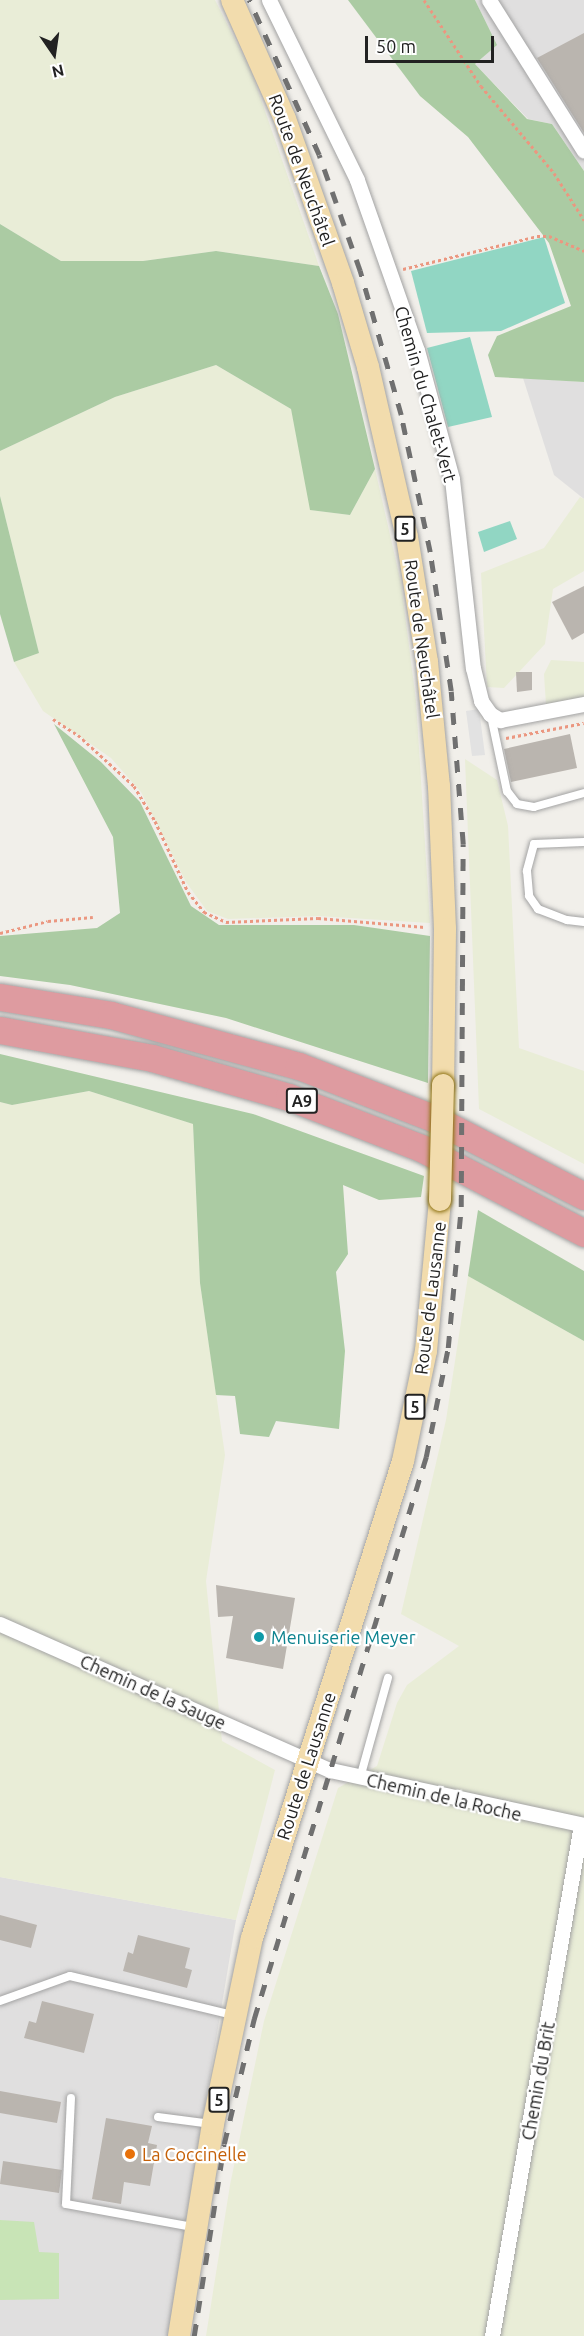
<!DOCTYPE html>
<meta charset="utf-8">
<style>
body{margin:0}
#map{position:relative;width:584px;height:2336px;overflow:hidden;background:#f1efea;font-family:Ubuntu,sans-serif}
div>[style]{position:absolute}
.residential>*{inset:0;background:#e0dfdf}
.farmland>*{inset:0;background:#e9edd7}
.grass>*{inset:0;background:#c8e4b6}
.forest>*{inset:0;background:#abcba3}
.pitch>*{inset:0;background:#91d6c3}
.parking>*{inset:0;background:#e2e2e2}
.building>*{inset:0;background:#bab5af}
.path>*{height:3px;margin-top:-1.5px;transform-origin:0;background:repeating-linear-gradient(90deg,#eb9780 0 3px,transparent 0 6px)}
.roads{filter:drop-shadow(0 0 2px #a3a3a3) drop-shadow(0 0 2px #a3a3a3)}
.lane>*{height:8px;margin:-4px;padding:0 4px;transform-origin:4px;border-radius:4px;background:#fff}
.street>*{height:15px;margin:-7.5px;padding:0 7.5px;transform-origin:7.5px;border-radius:7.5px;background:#fff}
.primary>*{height:22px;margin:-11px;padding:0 11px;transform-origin:11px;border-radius:11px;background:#f2dcad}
.highway>*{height:27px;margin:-13.5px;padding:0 13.5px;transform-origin:13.5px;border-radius:13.5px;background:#de9ba0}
.rail>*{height:4.5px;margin-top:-2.25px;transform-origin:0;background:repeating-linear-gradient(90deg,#707070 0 12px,transparent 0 24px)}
.bridges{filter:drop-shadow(0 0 2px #8e7211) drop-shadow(0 0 2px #8e7211)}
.primary-bridge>*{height:22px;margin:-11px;padding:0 11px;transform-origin:11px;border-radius:11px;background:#f2dcad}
.dots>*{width:16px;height:16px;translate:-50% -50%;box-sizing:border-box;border:3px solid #fff;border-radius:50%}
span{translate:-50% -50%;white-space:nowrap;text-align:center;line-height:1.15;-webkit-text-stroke:4.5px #fff;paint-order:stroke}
.shield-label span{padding:2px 4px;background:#fff;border:2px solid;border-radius:4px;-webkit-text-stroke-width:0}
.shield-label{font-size:16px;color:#222;font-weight:700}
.street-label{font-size:18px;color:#222}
.culture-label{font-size:18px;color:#0d838f}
.left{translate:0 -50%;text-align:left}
.food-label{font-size:18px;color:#c56008}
.north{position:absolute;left:24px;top:24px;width:60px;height:60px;-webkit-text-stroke:4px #fff;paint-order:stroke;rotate:167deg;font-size:16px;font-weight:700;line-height:24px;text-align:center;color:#222}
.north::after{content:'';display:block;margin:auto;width:21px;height:27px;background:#222;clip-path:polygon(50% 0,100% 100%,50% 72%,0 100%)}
.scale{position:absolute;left:365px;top:36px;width:129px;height:27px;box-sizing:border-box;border:3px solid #222;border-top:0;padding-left:8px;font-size:18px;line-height:21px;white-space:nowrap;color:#222;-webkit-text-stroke:4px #fff;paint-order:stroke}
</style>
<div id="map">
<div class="residential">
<div style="clip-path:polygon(475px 0,584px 0,584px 171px,552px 124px,528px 119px,475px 64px,496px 45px)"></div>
<div style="clip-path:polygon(523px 378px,584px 382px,584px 499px,554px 475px)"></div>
<div style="clip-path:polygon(0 1877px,236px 1920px,181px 2249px,170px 2336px,0 2336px)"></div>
</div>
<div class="farmland">
<div style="clip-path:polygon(0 0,215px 0,251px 71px,319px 266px,216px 251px,143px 261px,61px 261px,0 224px)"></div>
<div style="clip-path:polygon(216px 365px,291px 409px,311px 510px,350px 515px,375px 469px,401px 583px,416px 701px,430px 923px,318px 916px,228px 919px,207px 911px,186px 882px,141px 792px,111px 758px,43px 711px,14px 662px,39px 653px,0 496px,0 451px,115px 397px)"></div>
<div style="clip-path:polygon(580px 497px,584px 499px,584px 571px,553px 589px,545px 644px,504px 688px,487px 687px,481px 573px,544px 548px)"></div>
<div style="clip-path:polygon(551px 660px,584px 662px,584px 699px,546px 705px,544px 674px)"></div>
<div style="clip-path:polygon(465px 759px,497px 780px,508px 826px,519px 1048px,584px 1071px,584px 1164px,479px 1109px)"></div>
<div style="clip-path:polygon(89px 1091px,193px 1124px,200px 1283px,225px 1455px,206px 1581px,222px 1741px,275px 1770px,236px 1920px,0 1877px,0 1102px,12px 1105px)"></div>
<div style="clip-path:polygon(468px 1276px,584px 1341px,584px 2336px,206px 2336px,230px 2185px,264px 2021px,338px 1788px,377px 1766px,397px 1703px,407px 1685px,459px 1646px,401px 1614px,446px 1420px)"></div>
</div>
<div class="grass">
<div style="clip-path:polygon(0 2220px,34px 2222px,39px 2252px,59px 2253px,59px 2299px,0 2300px)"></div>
</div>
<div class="forest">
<div style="clip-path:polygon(348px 0,475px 0,497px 45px,475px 64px,527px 119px,552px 124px,584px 171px,584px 382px,495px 377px,488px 355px,497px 336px,571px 306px,549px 243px,468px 137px,420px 96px)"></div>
<div style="clip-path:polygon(0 224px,61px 261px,143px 261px,216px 251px,319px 266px,338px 314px,375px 469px,350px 515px,310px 510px,291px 409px,216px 365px,115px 397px,0 451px)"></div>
<div style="clip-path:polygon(0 496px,39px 653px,14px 662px,0 614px)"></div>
<div style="clip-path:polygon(54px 724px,101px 762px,140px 802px,191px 906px,219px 925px,354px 925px,430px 936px,428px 1083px,226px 1018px,70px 985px,0 976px,0 936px,97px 928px,120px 913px,113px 837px)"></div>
<div style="clip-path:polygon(0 1054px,253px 1114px,424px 1176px,421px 1197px,379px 1200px,343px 1185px,348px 1254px,336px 1272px,345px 1351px,339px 1429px,276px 1421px,269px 1437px,240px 1434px,235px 1396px,216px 1395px,200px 1283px,193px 1124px,89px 1091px,12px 1105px,0 1102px)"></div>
<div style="clip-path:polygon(478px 1210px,584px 1271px,584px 1341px,468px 1276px)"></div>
</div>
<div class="pitch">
<div style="clip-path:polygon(544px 237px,565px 303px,501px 331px,427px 333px,411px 271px)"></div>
<div style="clip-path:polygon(470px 337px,492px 417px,448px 427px,427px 348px)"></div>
<div style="clip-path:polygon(510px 521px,517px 539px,484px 552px,478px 532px)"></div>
</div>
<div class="parking">
<div style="clip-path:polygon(479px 709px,485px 755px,472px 756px,466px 711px)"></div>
</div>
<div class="building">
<div style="clip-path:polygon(584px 33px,584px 133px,537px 58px)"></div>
<div style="clip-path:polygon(584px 586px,584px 633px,572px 640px,552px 602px)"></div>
<div style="clip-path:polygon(516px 672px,532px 672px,532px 690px,517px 692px)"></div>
<div style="clip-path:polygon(570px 734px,577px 768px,511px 782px,504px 749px)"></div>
<div style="clip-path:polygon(216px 1585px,295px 1598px,283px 1669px,226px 1658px,233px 1616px,218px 1617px)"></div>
<div style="clip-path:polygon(0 1915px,37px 1925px,31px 1948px,0 1940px)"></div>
<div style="clip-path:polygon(138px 1935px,190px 1948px,185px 1968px,192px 1970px,187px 1988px,123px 1971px,128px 1952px,133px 1954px)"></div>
<div style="clip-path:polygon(42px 2001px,94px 2014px,84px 2053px,24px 2038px,29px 2021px,36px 2023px)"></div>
<div style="clip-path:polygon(0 2091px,61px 2102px,57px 2123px,0 2113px)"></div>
<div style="clip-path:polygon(106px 2118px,152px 2126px,148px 2143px,157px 2145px,150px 2186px,124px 2182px,121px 2204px,92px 2199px)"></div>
<div style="clip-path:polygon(3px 2161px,62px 2170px,59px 2193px,0 2184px)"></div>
</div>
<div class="path">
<div style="left:424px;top:0;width:103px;rotate:56.5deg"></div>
<div style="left:481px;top:86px;width:114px;rotate:50deg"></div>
<div style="left:554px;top:173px;width:56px;rotate:57.4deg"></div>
<div style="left:403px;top:269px;width:138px;rotate:-13.8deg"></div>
<div style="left:537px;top:236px;width:12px"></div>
<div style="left:549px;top:236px;width:38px;rotate:23deg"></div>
<div style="left:53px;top:719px;width:30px;rotate:33deg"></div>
<div style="left:78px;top:735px;width:76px;rotate:42.3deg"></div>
<div style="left:134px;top:786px;width:41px;rotate:59deg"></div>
<div style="left:155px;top:821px;width:78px;rotate:65.1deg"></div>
<div style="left:188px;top:892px;width:26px;rotate:51deg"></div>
<div style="left:204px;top:912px;width:24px;rotate:24deg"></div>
<div style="left:226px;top:922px;width:92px;rotate:-2.5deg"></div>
<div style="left:318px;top:918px;width:107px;rotate:4.8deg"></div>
<div style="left:506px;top:738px;width:79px;rotate:-10.9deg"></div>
<div style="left:0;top:933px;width:49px;rotate:-14deg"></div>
<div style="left:48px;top:921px;width:45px;rotate:-5.1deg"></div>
</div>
<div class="roads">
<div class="lane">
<div style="left:491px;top:716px;width:77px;rotate:78deg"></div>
<div style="left:507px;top:791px;width:16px;rotate:52deg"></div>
<div style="left:517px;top:804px;width:17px;rotate:10deg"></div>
<div style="left:534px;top:807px;width:52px;rotate:-15.6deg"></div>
<div style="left:584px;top:842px;width:50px;rotate:177.7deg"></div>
<div style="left:534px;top:844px;width:28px;rotate:105deg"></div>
<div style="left:527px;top:871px;width:25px;rotate:85deg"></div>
<div style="left:529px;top:896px;width:16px;rotate:55deg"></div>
<div style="left:538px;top:909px;width:31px;rotate:21deg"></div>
<div style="left:567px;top:920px;width:17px;rotate:7deg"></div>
<div style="left:360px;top:1778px;width:104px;rotate:-74.4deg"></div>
<div style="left:0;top:2001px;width:74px;rotate:-19.7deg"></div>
<div style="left:70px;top:1976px;width:168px;rotate:13.5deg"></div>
<div style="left:71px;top:2098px;width:106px;rotate:92.7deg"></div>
<div style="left:66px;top:2204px;width:129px;rotate:10.3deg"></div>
<div style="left:158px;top:2117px;width:54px;rotate:7.4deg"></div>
</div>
<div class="street">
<div style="left:269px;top:0;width:200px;rotate:63.9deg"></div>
<div style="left:357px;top:180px;width:180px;rotate:70.6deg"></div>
<div style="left:417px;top:350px;width:134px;rotate:74.8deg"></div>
<div style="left:452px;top:479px;width:190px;rotate:83.7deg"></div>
<div style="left:473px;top:668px;width:34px;rotate:76deg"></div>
<div style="left:481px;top:701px;width:16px;rotate:55deg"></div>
<div style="left:490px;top:714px;width:12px;rotate:31deg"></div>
<div style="left:500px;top:720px;width:86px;rotate:-10.8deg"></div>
<div style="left:489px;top:0;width:178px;rotate:57.8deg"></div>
<div style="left:0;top:1624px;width:361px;rotate:23.9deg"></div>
<div style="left:330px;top:1770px;width:260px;rotate:12.2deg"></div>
<div style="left:492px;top:2336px;width:519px;rotate:-80.12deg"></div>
</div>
<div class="primary">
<div style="left:232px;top:0;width:130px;rotate:66deg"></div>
<div style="left:285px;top:119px;width:174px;rotate:70.5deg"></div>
<div style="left:343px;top:283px;width:88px;rotate:73.4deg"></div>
<div style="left:368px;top:367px;width:174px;rotate:77.1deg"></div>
<div style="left:407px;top:537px;width:127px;rotate:80.9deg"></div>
<div style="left:427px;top:662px;width:125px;rotate:84.5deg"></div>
<div style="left:439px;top:786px;width:143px;rotate:87.6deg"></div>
<div style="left:445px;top:929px;width:156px;rotate:90.7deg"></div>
<div style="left:179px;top:2336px;width:215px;rotate:-80.9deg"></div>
<div style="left:213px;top:2124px;width:190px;rotate:-78.2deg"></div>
<div style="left:252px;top:1938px;width:500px;rotate:-72.43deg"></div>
<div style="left:403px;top:1461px;width:112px;rotate:-78.2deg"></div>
<div style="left:426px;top:1351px;width:152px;rotate:-84.7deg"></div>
</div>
<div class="highway">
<div style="left:0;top:997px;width:112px;rotate:9.2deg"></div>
<div style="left:111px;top:1015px;width:195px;rotate:15.2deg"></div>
<div style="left:299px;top:1066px;width:144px;rotate:21.2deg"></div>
<div style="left:433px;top:1118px;width:170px;rotate:27.3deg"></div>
<div style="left:0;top:1030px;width:155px;rotate:10.4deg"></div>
<div style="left:152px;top:1058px;width:142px;rotate:15.9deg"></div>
<div style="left:289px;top:1097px;width:142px;rotate:21.1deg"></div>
<div style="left:421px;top:1148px;width:184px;rotate:27.5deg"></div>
</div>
</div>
<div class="rail">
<div style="left:194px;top:2336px;width:194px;rotate:-81.1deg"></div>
<div style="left:224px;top:2144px;width:129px;rotate:-76.5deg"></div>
<div style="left:254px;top:2019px;width:588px;rotate:-72.98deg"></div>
<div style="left:426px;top:1457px;width:111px;rotate:-78.6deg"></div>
<div style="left:448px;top:1348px;width:142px;rotate:-84.7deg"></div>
<div style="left:461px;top:1207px;width:363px;rotate:-89.7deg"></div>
<div style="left:463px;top:844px;width:153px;rotate:-94.5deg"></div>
<div style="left:451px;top:691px;width:141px;rotate:-98.6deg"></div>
<div style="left:430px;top:552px;width:140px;rotate:-102deg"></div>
<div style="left:401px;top:415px;width:150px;rotate:-105.9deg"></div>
<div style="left:360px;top:271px;width:123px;rotate:-109.5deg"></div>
<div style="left:319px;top:155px;width:170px;rotate:-114.3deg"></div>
</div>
<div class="bridges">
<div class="primary-bridge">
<div style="left:440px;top:1200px;width:115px;rotate:-88.5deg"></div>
</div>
</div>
<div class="dots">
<div style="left:259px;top:1637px;background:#0f9aa8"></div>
<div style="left:130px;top:2154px;background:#e8710a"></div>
</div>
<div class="shield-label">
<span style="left:405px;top:529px">5</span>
<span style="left:302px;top:1101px">A9</span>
<span style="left:415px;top:1407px">5</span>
<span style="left:219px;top:2100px">5</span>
</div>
<div class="street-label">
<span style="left:302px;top:170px;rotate:70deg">Route de Neuchâtel</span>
<span style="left:426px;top:394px;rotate:74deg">Chemin du Chalet-Vert</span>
<span style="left:422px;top:639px;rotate:82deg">Route de Neuchâtel</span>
<span style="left:430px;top:1298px;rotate:-83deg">Route de Lausanne</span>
<span style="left:153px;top:1692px;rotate:24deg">Chemin de la Sauge</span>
<span style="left:306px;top:1766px;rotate:-72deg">Route de Lausanne</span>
<span style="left:444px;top:1797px;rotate:13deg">Chemin de la Roche</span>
<span style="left:538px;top:2081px;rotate:-80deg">Chemin du Brit</span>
</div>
<div class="culture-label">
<span class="left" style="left:271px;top:1637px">Menuiserie Meyer</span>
</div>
<div class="food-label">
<span class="left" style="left:142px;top:2154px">La Coccinelle</span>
</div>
<div class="north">N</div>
<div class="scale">50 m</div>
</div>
